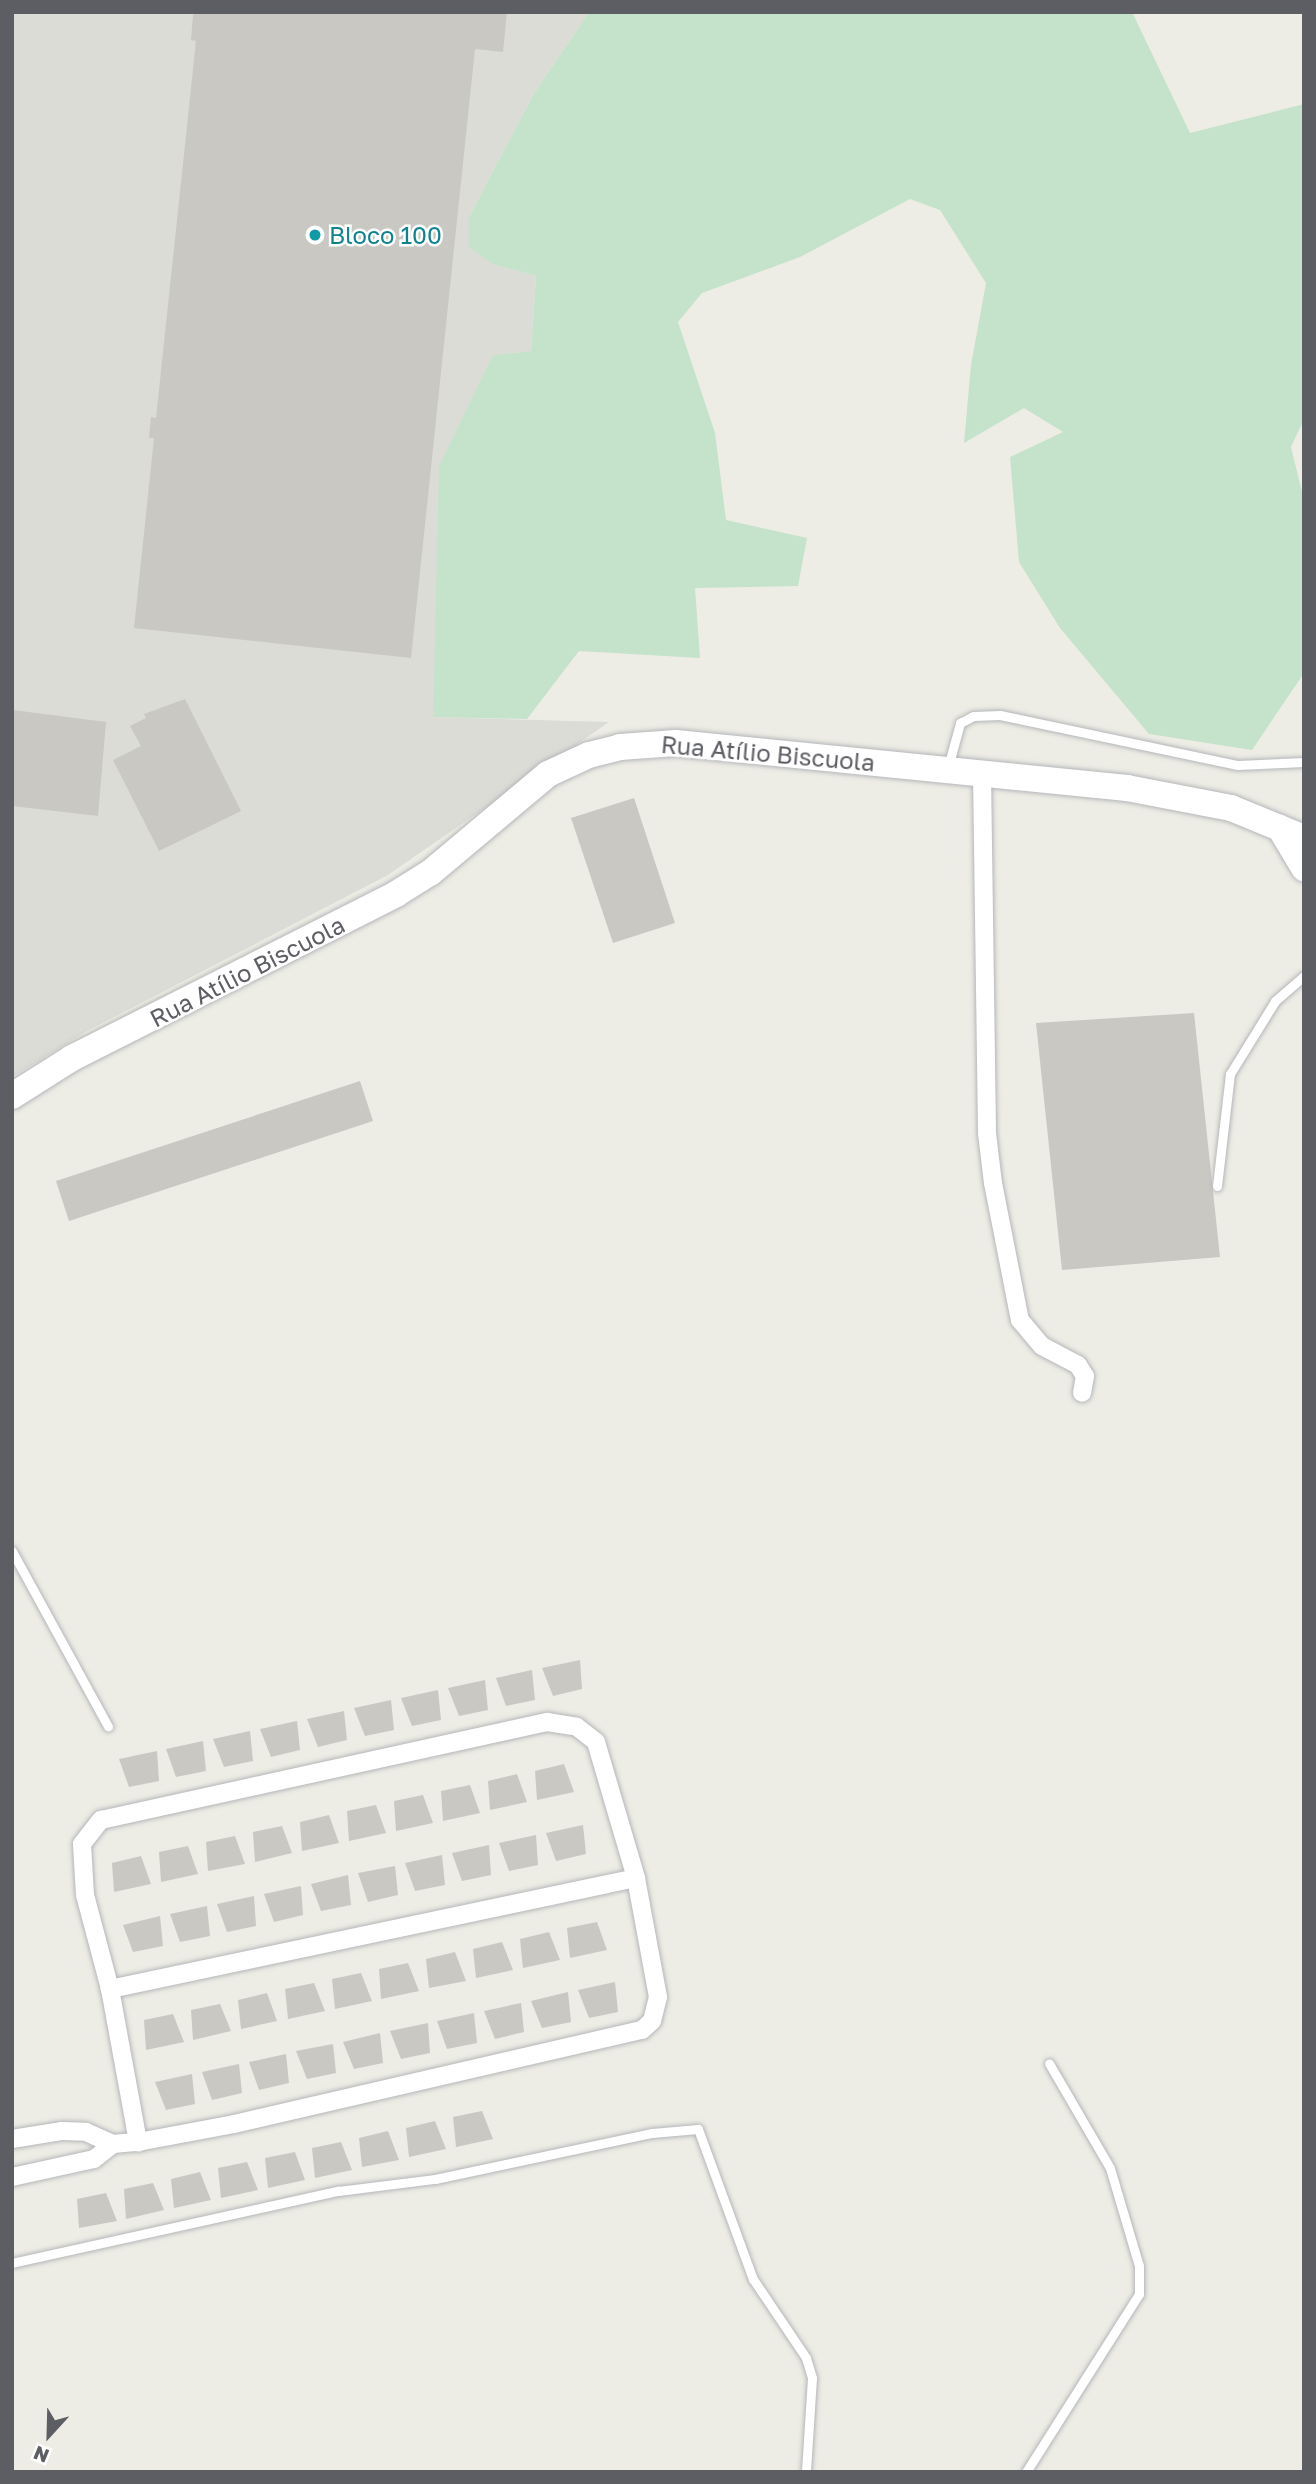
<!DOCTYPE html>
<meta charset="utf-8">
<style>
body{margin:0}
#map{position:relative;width:1316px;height:2484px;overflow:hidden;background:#edede5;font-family:"Golos Text",sans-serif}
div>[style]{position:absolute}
.industrial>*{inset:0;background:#dcdcd7}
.green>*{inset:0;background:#c5e2cb}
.building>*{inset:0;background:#c9c8c2}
.roads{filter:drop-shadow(0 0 2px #b5b6ba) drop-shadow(0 0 2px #b5b6ba)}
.lane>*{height:9px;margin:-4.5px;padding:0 4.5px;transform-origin:4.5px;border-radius:4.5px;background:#fff}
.street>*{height:18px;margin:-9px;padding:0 9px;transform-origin:9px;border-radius:9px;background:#fff}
.secondary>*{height:26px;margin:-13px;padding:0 13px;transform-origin:13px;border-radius:13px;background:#fff}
.dots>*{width:19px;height:19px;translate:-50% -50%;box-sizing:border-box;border:4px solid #fff;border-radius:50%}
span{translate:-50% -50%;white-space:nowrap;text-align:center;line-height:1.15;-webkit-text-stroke:5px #fff;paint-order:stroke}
.culture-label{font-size:24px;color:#0d838f}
.left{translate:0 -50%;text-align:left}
.street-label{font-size:24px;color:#5d5e64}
.frame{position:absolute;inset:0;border:14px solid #5d5e64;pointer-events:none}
.north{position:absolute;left:14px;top:2400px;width:70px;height:70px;-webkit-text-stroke:5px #fff;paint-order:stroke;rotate:202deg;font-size:19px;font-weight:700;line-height:28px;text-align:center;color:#5d5e64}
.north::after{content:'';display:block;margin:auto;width:24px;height:32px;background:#5d5e64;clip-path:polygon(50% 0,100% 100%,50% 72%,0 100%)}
</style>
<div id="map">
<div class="industrial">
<div style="clip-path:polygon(14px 12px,589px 12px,533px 95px,469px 217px,492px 264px,536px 276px,531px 351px,493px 355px,433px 717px,609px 722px,388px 875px,87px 1031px,12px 1077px)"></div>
</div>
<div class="green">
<div style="clip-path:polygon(589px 12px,1132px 12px,1190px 133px,1304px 104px,1304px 419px,1291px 447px,1304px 500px,1304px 673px,1252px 750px,1149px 734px,1060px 628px,1019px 562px,1010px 457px,1063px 432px,1024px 408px,964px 443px,971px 365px,986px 283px,940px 210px,910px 199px,800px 257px,702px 293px,678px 322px,715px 433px,726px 520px,807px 538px,798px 586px,695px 588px,700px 658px,579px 651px,527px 719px,433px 717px,439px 466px,493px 355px,531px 351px,536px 276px,492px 264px,469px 247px,469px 217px,533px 95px)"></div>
</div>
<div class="building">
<div style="clip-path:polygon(199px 12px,507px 12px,503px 52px,475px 49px,411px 658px,134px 628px,154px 438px,149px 438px,151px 417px,156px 418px,196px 41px,191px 40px,193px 15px)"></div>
<div style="clip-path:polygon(185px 699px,241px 811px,159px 851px,113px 760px,141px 746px,130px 726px,146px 718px,144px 714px)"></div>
<div style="clip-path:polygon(13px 710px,106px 722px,98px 816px,12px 806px)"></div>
<div style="clip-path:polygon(634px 798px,675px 923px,613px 943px,571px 818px)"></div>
<div style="clip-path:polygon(1194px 1013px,1220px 1257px,1062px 1270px,1036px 1023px)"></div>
<div style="clip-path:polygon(360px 1081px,373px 1121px,69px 1221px,56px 1181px)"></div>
<div style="clip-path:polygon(580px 1660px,582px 1689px,553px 1696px,542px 1668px)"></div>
<div style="clip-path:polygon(532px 1670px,535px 1700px,506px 1706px,496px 1678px)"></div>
<div style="clip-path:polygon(485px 1680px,488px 1710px,459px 1716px,448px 1688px)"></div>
<div style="clip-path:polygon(438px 1690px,441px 1720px,412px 1726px,401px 1698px)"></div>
<div style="clip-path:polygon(391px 1700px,394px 1730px,365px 1736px,354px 1708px)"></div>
<div style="clip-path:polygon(344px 1711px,347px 1740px,318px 1747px,307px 1719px)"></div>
<div style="clip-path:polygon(297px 1721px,300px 1750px,271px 1757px,260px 1729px)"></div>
<div style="clip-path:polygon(250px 1731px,253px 1761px,224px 1767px,213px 1739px)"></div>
<div style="clip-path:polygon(203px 1741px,206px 1771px,176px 1777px,166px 1749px)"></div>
<div style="clip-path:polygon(157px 1751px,159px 1781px,129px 1787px,119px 1759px)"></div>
<div style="clip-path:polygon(564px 1764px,574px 1792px,537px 1800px,535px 1771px)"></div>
<div style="clip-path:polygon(517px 1774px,527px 1802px,490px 1810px,488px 1781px)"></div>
<div style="clip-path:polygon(470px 1785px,480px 1813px,443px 1821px,441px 1791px)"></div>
<div style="clip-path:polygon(423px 1795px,433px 1823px,396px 1831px,394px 1801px)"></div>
<div style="clip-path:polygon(376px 1805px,386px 1833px,349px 1841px,347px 1811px)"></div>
<div style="clip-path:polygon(329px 1815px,339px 1843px,302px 1851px,300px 1822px)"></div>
<div style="clip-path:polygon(583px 1825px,586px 1854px,556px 1861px,546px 1833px)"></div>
<div style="clip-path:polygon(282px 1826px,292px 1853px,255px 1862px,253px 1832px)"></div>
<div style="clip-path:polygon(536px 1835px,538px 1865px,509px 1871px,499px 1843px)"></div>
<div style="clip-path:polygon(235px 1836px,245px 1864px,208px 1871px,206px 1842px)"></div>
<div style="clip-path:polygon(489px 1845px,491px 1875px,462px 1881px,452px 1853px)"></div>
<div style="clip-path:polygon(188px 1846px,198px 1874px,161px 1882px,159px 1852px)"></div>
<div style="clip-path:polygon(442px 1855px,445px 1885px,415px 1891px,405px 1863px)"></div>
<div style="clip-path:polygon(141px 1856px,151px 1884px,114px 1892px,112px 1863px)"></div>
<div style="clip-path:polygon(395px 1866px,398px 1895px,368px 1902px,358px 1873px)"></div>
<div style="clip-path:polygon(348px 1875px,351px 1905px,321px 1911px,311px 1884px)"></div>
<div style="clip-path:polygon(301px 1886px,303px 1915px,274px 1922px,264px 1894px)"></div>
<div style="clip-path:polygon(254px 1896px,256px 1926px,227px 1932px,217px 1904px)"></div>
<div style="clip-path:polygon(207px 1906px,210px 1936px,180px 1942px,170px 1914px)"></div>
<div style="clip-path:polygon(160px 1916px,163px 1946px,133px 1952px,123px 1925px)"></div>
<div style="clip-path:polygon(597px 1922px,607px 1950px,570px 1958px,567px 1928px)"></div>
<div style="clip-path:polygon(549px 1932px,560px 1960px,523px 1968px,520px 1939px)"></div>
<div style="clip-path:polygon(502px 1942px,513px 1970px,476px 1978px,473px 1949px)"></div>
<div style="clip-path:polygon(455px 1952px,466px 1981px,429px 1988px,426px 1959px)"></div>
<div style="clip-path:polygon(408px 1963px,419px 1991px,381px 1999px,379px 1969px)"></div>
<div style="clip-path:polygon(361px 1973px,372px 2001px,335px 2009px,332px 1979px)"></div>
<div style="clip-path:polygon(615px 1982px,618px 2012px,589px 2018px,578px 1990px)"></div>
<div style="clip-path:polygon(314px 1983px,325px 2011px,288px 2019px,285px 1989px)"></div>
<div style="clip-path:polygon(568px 1992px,571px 2022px,542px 2028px,531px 2001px)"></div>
<div style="clip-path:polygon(267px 1993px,277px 2021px,241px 2029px,238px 2000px)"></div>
<div style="clip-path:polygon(521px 2003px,524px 2032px,495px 2039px,484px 2011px)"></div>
<div style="clip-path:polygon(220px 2004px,231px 2031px,193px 2040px,191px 2010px)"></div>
<div style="clip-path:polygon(474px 2013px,477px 2043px,447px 2049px,437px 2021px)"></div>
<div style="clip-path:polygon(173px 2014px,184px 2042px,146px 2050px,144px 2020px)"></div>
<div style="clip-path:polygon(428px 2023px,430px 2053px,401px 2059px,390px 2031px)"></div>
<div style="clip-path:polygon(380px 2033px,383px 2063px,354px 2069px,343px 2042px)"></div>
<div style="clip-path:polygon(333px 2044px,336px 2073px,307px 2079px,296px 2051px)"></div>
<div style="clip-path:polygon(286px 2054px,289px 2083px,259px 2090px,249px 2062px)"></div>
<div style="clip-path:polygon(239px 2064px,242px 2093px,212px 2100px,202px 2072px)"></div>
<div style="clip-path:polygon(192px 2074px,195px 2104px,166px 2110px,155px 2082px)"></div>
<div style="clip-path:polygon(482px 2111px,493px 2139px,456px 2147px,453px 2117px)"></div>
<div style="clip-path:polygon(435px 2121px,446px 2149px,409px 2157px,406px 2128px)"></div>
<div style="clip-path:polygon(388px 2131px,399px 2160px,362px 2167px,359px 2138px)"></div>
<div style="clip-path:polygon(341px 2142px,352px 2170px,315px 2178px,312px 2148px)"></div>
<div style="clip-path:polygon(295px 2152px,305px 2180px,268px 2188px,265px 2158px)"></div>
<div style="clip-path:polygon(247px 2162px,258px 2190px,221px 2198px,218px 2168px)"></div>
<div style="clip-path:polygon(200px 2172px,211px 2200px,174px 2208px,171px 2179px)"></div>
<div style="clip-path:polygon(153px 2183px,164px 2210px,126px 2219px,124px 2189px)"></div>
<div style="clip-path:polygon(106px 2193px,117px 2221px,79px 2228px,77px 2199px)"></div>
</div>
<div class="roads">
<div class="lane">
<div style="left:948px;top:767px;width:46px;rotate:-74.7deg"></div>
<div style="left:960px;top:723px;width:15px;rotate:-28deg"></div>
<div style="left:973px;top:716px;width:27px;rotate:-2deg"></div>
<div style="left:1000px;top:715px;width:243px;rotate:11.9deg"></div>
<div style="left:1238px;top:765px;width:66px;rotate:-2.6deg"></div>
<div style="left:1217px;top:1186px;width:113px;rotate:-83.4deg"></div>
<div style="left:1230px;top:1074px;width:86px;rotate:-58.3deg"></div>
<div style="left:1275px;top:1001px;width:38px;rotate:-41deg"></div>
<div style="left:12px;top:1551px;width:200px;rotate:61.3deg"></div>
<div style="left:12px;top:2263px;width:334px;rotate:-12.5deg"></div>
<div style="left:338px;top:2191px;width:98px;rotate:-7.1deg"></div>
<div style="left:435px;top:2179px;width:222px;rotate:-12deg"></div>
<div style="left:652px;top:2133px;width:46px;rotate:-5deg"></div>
<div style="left:698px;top:2129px;width:160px;rotate:69.9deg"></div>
<div style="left:753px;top:2279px;width:95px;rotate:56.1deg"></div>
<div style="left:806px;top:2358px;width:21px;rotate:73deg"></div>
<div style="left:812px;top:2378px;width:94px;rotate:93.7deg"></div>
<div style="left:1026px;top:2472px;width:211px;rotate:-57.6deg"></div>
<div style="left:1139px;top:2294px;width:28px;rotate:-90deg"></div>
<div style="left:1139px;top:2266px;width:102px;rotate:-106.5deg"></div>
<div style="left:1110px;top:2168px;width:121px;rotate:-120.2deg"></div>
</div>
<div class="street">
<div style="left:982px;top:773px;width:360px;rotate:89.2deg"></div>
<div style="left:987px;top:1133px;width:50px;rotate:83.2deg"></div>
<div style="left:993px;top:1183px;width:140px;rotate:78.9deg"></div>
<div style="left:1020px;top:1320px;width:34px;rotate:50deg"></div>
<div style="left:1042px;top:1346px;width:41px;rotate:27.8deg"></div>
<div style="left:1078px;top:1365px;width:13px;rotate:58deg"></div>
<div style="left:1085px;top:1376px;width:17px;rotate:100deg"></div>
<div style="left:110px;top:1989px;width:97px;rotate:-104.9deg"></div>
<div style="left:85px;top:1895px;width:51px;rotate:-93.4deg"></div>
<div style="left:82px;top:1844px;width:31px;rotate:-52deg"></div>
<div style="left:101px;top:1820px;width:457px;rotate:-12.4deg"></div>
<div style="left:547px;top:1722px;width:30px;rotate:9deg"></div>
<div style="left:577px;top:1727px;width:24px;rotate:38deg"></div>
<div style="left:596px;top:1742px;width:142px;rotate:73.6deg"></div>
<div style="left:12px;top:2139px;width:51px;rotate:-9.1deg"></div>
<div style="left:62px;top:2131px;width:24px;rotate:2deg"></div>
<div style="left:86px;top:2132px;width:30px;rotate:24deg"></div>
<div style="left:113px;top:2144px;width:25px;rotate:-5deg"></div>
<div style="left:138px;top:2142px;width:98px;rotate:-10.6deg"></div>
<div style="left:234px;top:2124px;width:419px;rotate:-13deg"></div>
<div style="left:642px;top:2030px;width:13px;rotate:-42deg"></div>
<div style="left:652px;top:2021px;width:25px;rotate:-76deg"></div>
<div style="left:658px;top:1997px;width:121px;rotate:-100.5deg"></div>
<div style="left:636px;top:1878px;width:538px;rotate:168.08deg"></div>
<div style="left:110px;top:1989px;width:156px;rotate:79.6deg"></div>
<div style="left:12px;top:2177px;width:84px;rotate:-12.4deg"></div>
<div style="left:94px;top:2159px;width:24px;rotate:-38deg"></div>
</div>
<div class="secondary">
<div style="left:1280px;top:828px;width:47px;rotate:59deg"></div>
<div style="left:12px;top:1096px;width:71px;rotate:-32.3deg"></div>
<div style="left:72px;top:1058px;width:363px;rotate:-26.8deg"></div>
<div style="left:396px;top:894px;width:40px;rotate:-32deg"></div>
<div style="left:430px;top:873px;width:154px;rotate:-40deg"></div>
<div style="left:548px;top:774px;width:45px;rotate:-24.9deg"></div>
<div style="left:589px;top:755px;width:32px;rotate:-14deg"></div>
<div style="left:620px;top:747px;width:56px;rotate:-4.1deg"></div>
<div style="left:676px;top:743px;width:453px;rotate:5.7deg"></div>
<div style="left:1127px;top:788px;width:106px;rotate:10.9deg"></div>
<div style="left:1231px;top:808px;width:79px;rotate:22.3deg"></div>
</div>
</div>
<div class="dots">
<div style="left:315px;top:235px;background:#0f9aa8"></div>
</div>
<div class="culture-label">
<span class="left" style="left:329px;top:235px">Bloco 100</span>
</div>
<div class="street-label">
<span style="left:768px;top:753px;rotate:5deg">Rua Atílio Biscuola</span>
<span style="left:247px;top:971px;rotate:-27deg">Rua Atílio Biscuola</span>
</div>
<div class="frame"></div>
<div class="north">N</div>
</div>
